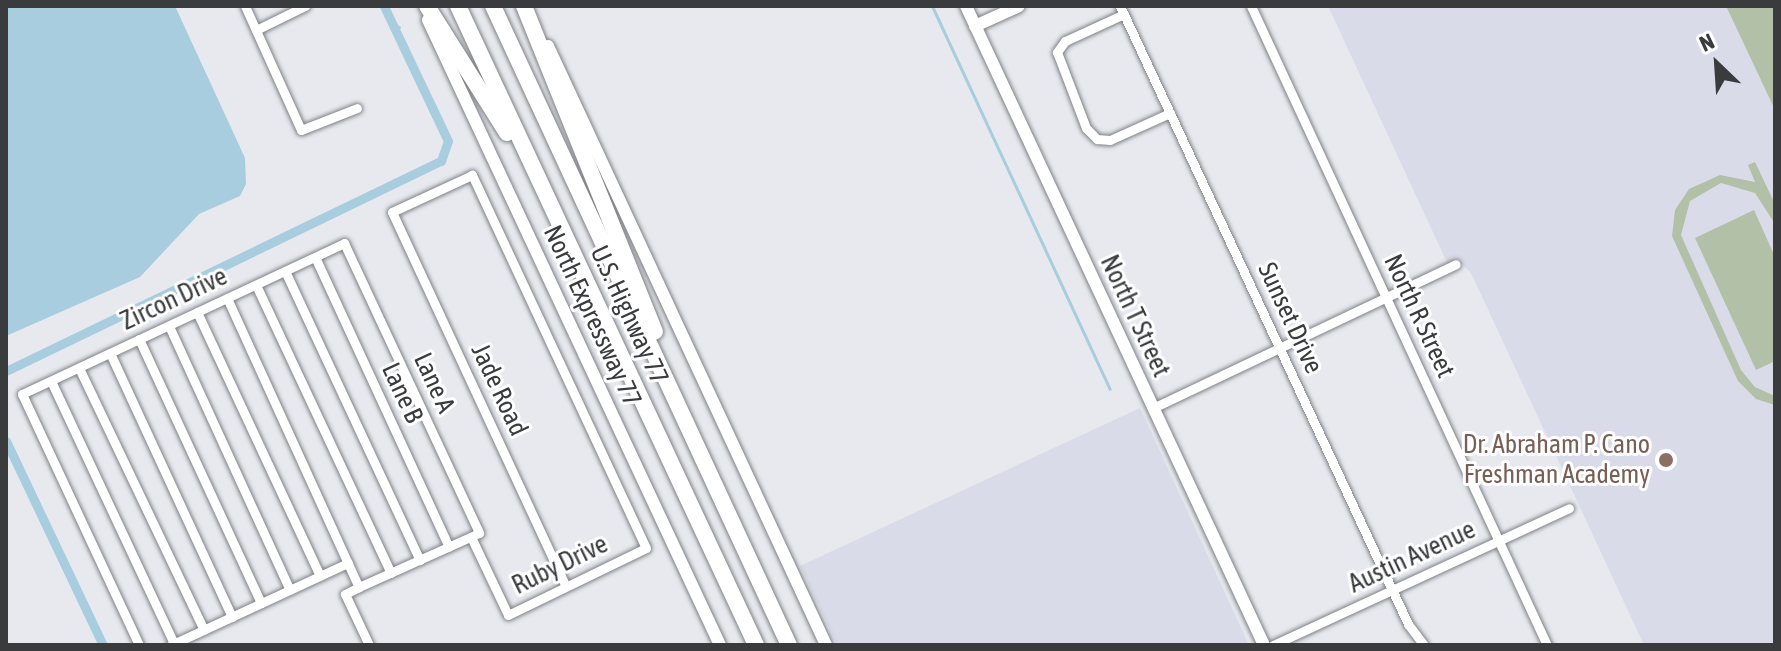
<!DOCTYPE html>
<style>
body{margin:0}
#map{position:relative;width:1781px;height:651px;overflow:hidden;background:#e7e9ee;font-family:"Asap Condensed",sans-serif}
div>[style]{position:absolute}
.built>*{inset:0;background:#d9dce8}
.green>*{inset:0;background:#b2c0a7}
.water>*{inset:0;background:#a7cdde}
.stream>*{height:3px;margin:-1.5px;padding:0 1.5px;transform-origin:1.5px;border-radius:1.5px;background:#a7cdde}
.canal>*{height:9px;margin:-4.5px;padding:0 4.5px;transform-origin:4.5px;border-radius:4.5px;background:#a7cdde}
.roads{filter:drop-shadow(0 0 2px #7f8185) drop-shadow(0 0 2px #7f8185)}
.street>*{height:9px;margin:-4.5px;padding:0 4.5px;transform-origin:4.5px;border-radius:4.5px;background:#fff}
.secondary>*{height:12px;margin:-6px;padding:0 6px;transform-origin:6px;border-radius:6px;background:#fff}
.highway>*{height:16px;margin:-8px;padding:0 8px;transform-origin:8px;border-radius:8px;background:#fff}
.dots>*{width:22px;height:22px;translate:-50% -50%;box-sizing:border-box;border:4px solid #fff;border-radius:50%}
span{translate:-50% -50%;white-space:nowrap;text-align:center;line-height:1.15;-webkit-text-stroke:6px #fff;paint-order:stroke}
.street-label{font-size:26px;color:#3a3b3d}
.education-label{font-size:26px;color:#785e54}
.right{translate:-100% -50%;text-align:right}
.frame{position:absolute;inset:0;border:8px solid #3a3b3d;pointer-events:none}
.north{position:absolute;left:1677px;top:24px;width:80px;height:80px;-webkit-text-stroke:6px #fff;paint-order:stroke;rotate:335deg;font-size:22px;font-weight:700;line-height:32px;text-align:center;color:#3a3b3d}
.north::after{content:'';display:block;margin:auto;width:28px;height:36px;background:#3a3b3d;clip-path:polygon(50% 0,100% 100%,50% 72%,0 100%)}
</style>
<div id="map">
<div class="built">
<div style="clip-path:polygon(1328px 6px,1726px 6px,1775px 110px,1775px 645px,1644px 645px,1471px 273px,1462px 264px,1450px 269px)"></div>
<div style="clip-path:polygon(1140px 408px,1249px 645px,837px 645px,800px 566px)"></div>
</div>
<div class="green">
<div style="clip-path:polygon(1726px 6px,1775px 6px,1775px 110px)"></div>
<div style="clip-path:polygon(1755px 162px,1775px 204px,1775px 224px,1755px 193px,1721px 183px,1690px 201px,1681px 235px,1741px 370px,1755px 387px,1775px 396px,1775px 405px,1756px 399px,1738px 381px,1672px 236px,1675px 210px,1689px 189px,1720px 175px,1755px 182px,1748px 165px)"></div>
<div style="clip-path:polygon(1754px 210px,1775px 257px,1775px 361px,1756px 370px,1695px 238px)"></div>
</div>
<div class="water">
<div style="clip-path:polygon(6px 6px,175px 6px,245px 158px,246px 184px,240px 196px,199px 214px,140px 277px,6px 336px)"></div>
</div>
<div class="stream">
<div style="left:932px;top:6px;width:422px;rotate:65.1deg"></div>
<div style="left:395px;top:30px;width:5px;rotate:-37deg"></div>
</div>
<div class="canal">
<div style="left:6px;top:371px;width:483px;rotate:-25.8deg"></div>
<div style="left:441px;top:161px;width:21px;rotate:-71deg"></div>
<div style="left:448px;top:141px;width:149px;rotate:-115.4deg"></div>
<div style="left:6px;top:441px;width:226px;rotate:64.6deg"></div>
</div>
<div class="roads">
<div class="street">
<div style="left:245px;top:6px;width:136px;rotate:65.7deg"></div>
<div style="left:301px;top:130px;width:60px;rotate:-21.4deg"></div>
<div style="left:1120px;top:6px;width:682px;rotate:65.01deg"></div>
<div style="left:1408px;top:624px;width:26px;rotate:53deg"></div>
<div style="left:1251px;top:6px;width:704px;rotate:65.15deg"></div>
<div style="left:1124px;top:14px;width:65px;rotate:155.4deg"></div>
<div style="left:1065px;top:41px;width:14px;rotate:126deg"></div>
<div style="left:1057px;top:52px;width:81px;rotate:69.1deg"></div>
<div style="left:1086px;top:128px;width:16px;rotate:45deg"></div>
<div style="left:1097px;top:139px;width:13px;rotate:4deg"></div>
<div style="left:1110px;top:140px;width:66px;rotate:-24.2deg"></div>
<div style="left:256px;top:30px;width:55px;rotate:-26.1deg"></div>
<div style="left:315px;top:257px;width:319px;rotate:65.2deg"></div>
<div style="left:285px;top:271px;width:319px;rotate:65deg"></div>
<div style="left:256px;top:285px;width:318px;rotate:64.9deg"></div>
<div style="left:227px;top:298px;width:318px;rotate:65.5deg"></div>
<div style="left:359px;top:587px;width:16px;rotate:153deg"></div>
<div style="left:345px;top:594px;width:56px;rotate:64.8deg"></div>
<div style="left:197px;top:312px;width:291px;rotate:65deg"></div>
<div style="left:169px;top:326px;width:290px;rotate:65.4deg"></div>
<div style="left:139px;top:339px;width:291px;rotate:65.2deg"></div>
<div style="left:110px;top:353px;width:291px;rotate:65.2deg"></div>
<div style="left:79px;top:368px;width:290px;rotate:64.5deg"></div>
<div style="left:51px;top:381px;width:290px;rotate:64.9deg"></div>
<div style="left:1153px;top:408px;width:335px;rotate:-25.4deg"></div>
<div style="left:471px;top:537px;width:86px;rotate:64.6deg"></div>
<div style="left:508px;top:615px;width:153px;rotate:-25.9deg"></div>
<div style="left:646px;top:548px;width:412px;rotate:-115deg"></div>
<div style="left:472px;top:175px;width:88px;rotate:155.2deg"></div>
<div style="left:392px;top:212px;width:412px;rotate:65.1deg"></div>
<div style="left:139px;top:645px;width:277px;rotate:-115deg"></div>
<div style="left:22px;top:394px;width:356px;rotate:-25.1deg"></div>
<div style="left:344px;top:243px;width:320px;rotate:65deg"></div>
<div style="left:479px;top:533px;width:132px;rotate:155.8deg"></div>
<div style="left:171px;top:645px;width:195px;rotate:-24.9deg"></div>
<div style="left:1273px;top:645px;width:326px;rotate:-24.8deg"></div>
</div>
<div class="secondary">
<div style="left:966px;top:6px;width:705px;rotate:65deg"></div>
<div style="left:428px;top:20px;width:690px;rotate:64.96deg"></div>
<div style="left:975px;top:26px;width:48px;rotate:-24.4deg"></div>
<div style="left:548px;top:46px;width:660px;rotate:65.1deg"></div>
</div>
<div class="highway">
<div style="left:427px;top:6px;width:150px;rotate:57.8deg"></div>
<div style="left:458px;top:6px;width:705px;rotate:65deg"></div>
<div style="left:493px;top:6px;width:704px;rotate:65.15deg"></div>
<div style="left:524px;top:6px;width:351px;rotate:68.1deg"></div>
</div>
</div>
<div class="dots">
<div style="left:1666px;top:460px;background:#8d6e63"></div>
</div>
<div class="street-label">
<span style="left:174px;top:299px;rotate:-25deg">Zircon Drive</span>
<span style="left:629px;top:315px;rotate:65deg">U.S. Highway 77</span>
<span style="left:592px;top:316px;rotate:65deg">North Expressway 77</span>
<span style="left:1135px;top:316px;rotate:65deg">North T Street</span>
<span style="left:1419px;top:316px;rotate:65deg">North R Street</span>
<span style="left:1290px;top:318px;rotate:65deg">Sunset Drive</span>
<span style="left:434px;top:383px;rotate:65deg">Lane A</span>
<span style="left:499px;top:390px;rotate:65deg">Jade Road</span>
<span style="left:402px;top:393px;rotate:65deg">Lane B</span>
<span style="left:1412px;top:557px;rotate:-25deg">Austin Avenue</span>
<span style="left:560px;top:565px;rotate:-26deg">Ruby Drive</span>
</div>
<div class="education-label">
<span class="right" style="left:1650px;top:460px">Dr. Abraham P. Cano<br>Freshman Academy</span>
</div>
<div class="frame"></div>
<div class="north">N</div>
</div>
